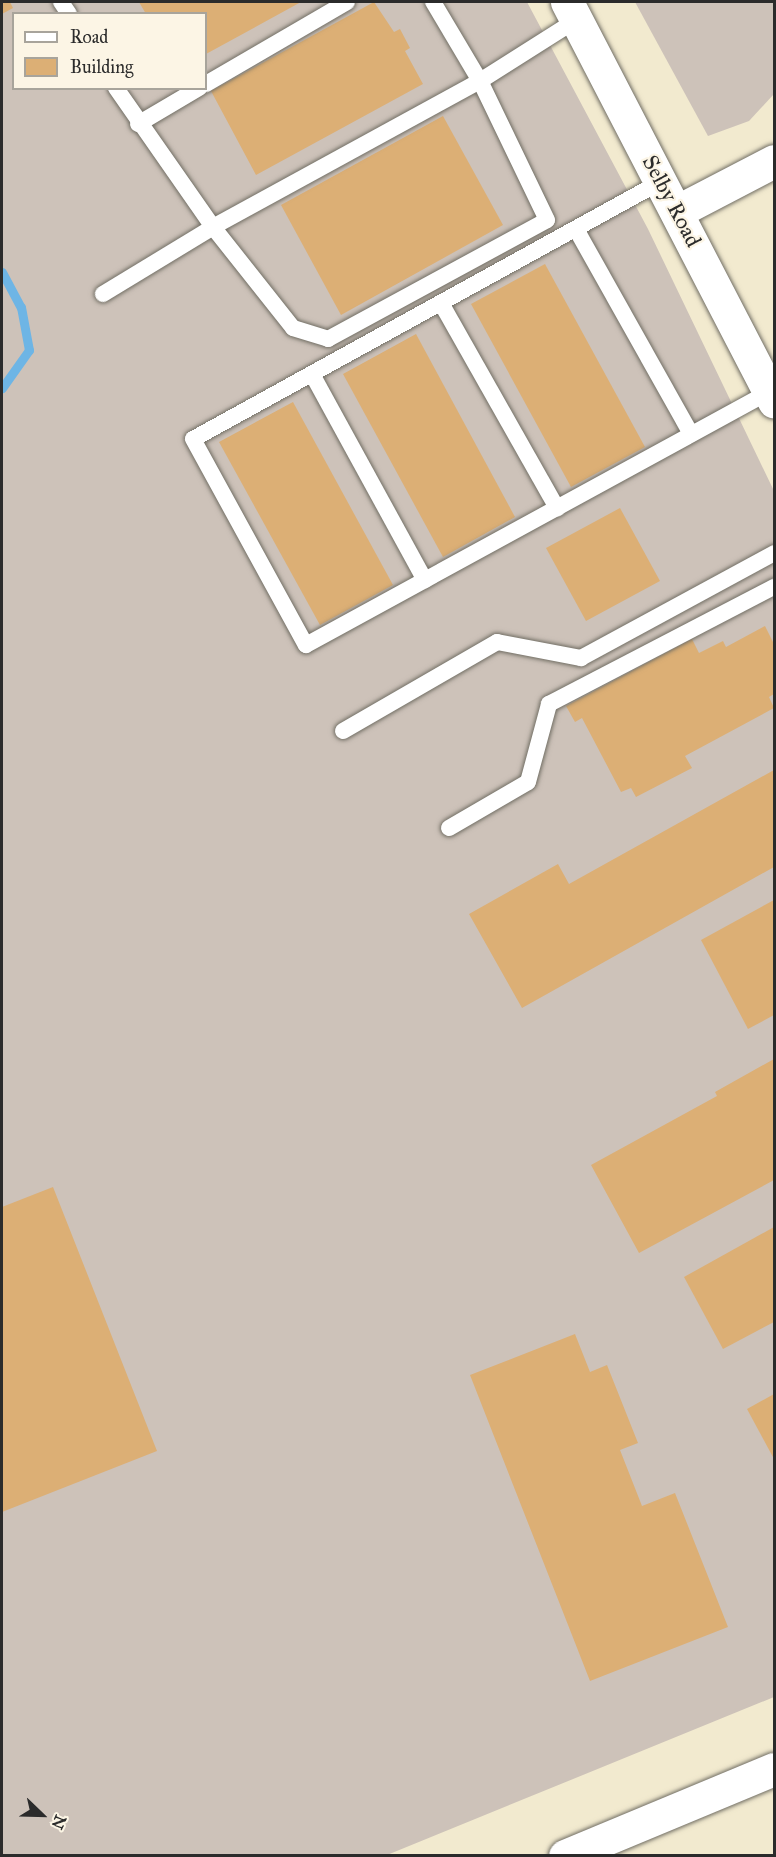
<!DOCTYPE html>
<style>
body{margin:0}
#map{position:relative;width:776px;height:1857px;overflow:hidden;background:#f2eacf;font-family:"IM FELL Great Primer",serif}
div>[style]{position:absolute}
.industrial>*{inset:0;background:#cdc2b9}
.stream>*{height:9px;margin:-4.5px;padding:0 4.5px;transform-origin:4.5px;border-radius:4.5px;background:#6eb5e5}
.building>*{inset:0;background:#dcaf75}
.roads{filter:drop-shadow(0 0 2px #716e64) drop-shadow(0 0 2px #716e64)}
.lane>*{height:16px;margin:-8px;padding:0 8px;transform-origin:8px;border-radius:8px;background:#fff}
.street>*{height:33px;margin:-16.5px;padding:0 16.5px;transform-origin:16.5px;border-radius:16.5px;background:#fff}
span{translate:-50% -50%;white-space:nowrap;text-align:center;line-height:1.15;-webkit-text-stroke:4.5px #fcf5e5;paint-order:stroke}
.street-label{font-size:22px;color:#2b2b2b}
.frame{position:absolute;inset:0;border:3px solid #2b2b2b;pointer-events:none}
.legend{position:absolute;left:12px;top:12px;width:195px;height:78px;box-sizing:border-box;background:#fcf5e5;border:2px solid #a8a49b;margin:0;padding:8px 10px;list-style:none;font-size:18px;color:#2b2b2b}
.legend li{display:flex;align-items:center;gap:12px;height:30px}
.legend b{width:30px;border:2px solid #a8a49b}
.north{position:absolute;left:12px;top:1785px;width:60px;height:60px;-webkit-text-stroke:4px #fcf5e5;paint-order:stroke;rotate:113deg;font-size:16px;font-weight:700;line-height:24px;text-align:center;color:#2b2b2b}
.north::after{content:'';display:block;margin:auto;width:21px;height:27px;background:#2b2b2b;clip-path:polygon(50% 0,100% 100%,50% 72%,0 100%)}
</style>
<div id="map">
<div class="industrial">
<div style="clip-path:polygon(evenodd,2px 2px,527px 2px,648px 229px,774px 491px,774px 1697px,387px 1855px,2px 1856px,2px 2px,14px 14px,206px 14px,206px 88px,14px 88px,14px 14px)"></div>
<div style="clip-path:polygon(635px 2px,774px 2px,774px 94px,749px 121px,708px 136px)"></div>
</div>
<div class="stream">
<div style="left:2px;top:272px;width:40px;rotate:62deg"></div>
<div style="left:21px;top:307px;width:44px;rotate:79.5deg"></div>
<div style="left:29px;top:350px;width:47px;rotate:125.4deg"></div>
</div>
<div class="building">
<div style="clip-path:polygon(2px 2px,10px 2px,13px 8px,2px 14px)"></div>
<div style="clip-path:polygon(139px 2px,301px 2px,206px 54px,206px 14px,146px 14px)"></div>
<div style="clip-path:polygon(374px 2px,394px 32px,400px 29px,410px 48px,405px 51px,423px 84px,256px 175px,211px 91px)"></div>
<div style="clip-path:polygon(443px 116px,503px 225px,341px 315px,281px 205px)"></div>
<div style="clip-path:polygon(545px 264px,645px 447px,571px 487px,471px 304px)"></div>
<div style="clip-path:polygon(416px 334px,515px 517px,443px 557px,343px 374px)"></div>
<div style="clip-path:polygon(293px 402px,393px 585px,320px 625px,219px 442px)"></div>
<div style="clip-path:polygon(620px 508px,660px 581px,586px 621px,546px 548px)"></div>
<div style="clip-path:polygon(765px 626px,774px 644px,774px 694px,769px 697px,774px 708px,685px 756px,692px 768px,636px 797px,631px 788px,621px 792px,582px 718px,575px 722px,566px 706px,692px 639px,699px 653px,723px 641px,726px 647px)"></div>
<div style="clip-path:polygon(774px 770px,774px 867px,522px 1008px,469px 914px,558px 864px,569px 884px)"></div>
<div style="clip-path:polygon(774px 900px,774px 1015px,748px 1029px,701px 940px)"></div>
<div style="clip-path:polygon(774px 1059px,774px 1180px,639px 1253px,591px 1165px,717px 1096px,715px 1092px)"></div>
<div style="clip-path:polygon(53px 1187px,157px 1451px,2px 1512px,2px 1207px)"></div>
<div style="clip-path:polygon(774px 1227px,774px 1322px,723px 1349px,684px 1277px)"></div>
<div style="clip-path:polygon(575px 1334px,590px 1372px,607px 1365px,638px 1443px,620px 1450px,642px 1506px,675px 1493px,728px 1627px,590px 1681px,470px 1375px)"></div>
<div style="clip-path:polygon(774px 1394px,774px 1459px,747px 1409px)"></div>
</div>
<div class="roads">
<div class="lane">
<div style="left:61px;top:2px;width:14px;rotate:56deg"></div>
<div style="left:206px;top:84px;width:163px;rotate:-30.2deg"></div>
<div style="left:116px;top:88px;width:169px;rotate:55.1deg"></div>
<div style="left:213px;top:227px;width:129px;rotate:51.6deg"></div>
<div style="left:293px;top:328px;width:37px;rotate:17deg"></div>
<div style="left:328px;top:339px;width:249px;rotate:-28.5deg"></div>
<div style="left:547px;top:220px;width:154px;rotate:-115.7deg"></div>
<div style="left:480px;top:81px;width:114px;rotate:-32.4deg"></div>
<div style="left:138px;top:124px;width:71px;rotate:-30.5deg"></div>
<div style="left:662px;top:181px;width:535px;rotate:151.18deg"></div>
<div style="left:193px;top:439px;width:235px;rotate:61.3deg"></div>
<div style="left:306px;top:645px;width:528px;rotate:-28.65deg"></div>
<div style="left:576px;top:229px;width:235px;rotate:60.7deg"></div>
<div style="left:103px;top:294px;width:129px;rotate:-31.3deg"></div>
<div style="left:213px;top:227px;width:304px;rotate:-28.7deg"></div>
<div style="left:480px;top:81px;width:92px;rotate:-120.7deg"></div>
<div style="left:441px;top:303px;width:236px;rotate:60.5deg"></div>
<div style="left:312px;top:374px;width:235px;rotate:61.3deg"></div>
<div style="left:343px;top:731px;width:178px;rotate:-30deg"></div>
<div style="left:497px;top:642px;width:86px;rotate:10.8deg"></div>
<div style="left:581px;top:658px;width:220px;rotate:-28.5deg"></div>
<div style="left:449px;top:828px;width:91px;rotate:-30.2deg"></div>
<div style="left:528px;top:782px;width:81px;rotate:-74.9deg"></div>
<div style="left:549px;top:704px;width:254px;rotate:-27.5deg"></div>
</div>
<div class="street">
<div style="left:567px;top:2px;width:450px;rotate:62.6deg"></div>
<div style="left:678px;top:211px;width:108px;rotate:-27.5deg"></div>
<div style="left:565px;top:1856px;width:226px;rotate:-22.6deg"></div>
</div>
</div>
<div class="street-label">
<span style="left:672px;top:201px;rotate:62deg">Selby Road</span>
</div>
<div class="frame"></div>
<ul class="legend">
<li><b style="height:8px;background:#fff"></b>Road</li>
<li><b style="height:16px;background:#dcaf75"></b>Building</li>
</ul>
<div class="north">N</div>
</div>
